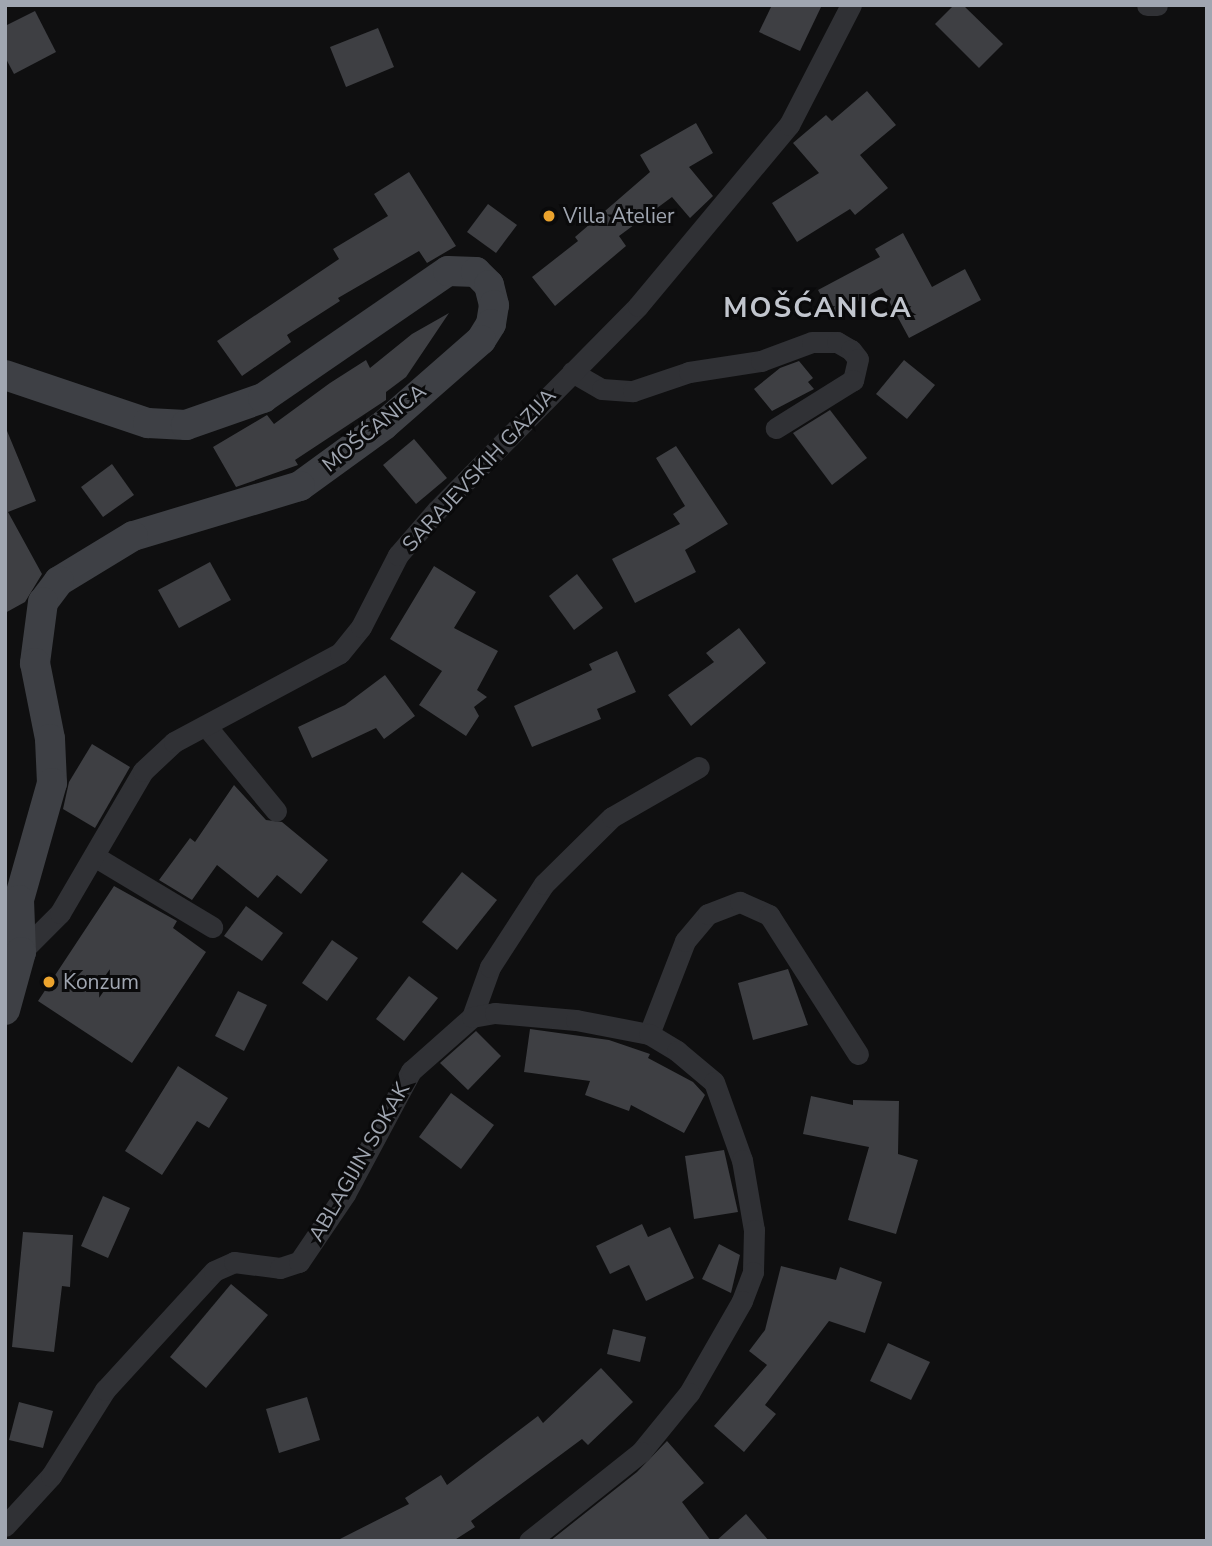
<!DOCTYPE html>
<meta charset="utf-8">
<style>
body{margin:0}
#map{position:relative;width:1212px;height:1546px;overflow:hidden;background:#0f0f10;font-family:"Nunito Sans",sans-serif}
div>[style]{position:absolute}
.building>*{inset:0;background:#3e3f43}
.street>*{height:21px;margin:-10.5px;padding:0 10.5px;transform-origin:10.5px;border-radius:10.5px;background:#303135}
.secondary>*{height:30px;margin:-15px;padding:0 15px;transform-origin:15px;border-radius:15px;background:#3e4045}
.dots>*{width:19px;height:19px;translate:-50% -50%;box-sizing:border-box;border:4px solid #0a0a0b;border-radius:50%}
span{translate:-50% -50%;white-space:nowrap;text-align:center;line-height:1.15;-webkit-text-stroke:6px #0a0a0b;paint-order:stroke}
.poi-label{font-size:21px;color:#a0a6b1}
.left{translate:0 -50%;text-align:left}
.street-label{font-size:21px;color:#a0a6b1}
.district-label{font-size:28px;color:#c1c5cd;font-weight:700;letter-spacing:2px}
.frame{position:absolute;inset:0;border:7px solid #a0a6b1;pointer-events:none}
</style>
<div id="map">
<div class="building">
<div style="clip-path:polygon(772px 5px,822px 5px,800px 51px,759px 32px)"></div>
<div style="clip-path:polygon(954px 5px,963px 5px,1003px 44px,979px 68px,935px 24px)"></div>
<div style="clip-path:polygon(35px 11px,56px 52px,14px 74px,5px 57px,5px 26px)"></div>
<div style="clip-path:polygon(378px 28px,394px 67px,346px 87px,330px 47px)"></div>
<div style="clip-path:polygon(867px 91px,896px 125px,860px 155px,888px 188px,855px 215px,850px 209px,797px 242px,772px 203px,819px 173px,793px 143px,826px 115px,832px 121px)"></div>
<div style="clip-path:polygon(696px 123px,713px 153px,689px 167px,713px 196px,690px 218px,672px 197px,619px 236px,626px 246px,555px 306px,532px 277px,578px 241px,575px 237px,650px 172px,640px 155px)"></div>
<div style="clip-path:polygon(409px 172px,456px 246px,427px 263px,419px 251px,338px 298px,340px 301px,287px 335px,291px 342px,242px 376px,217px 341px,339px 259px,333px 249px,388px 216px,374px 194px)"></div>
<div style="clip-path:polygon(488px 204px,517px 225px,496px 253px,467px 232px)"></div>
<div style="clip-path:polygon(903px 233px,932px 287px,965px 269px,981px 300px,909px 338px,882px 288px,832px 315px,818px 290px,880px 257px,875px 249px)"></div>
<div style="clip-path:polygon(449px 313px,406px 377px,386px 392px,386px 400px,295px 460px,298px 465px,236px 487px,213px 447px,267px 415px,274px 424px,330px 383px,366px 360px,370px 368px,412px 334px)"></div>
<div style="clip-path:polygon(904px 360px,935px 385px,907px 419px,876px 394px)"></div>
<div style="clip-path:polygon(799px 361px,813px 378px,808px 382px,814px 389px,772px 411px,754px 389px,780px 368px)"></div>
<div style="clip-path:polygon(830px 410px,867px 458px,832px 485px,793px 433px)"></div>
<div style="clip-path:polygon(5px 426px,36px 501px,8px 512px,42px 574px,25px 602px,5px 613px)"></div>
<div style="clip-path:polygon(414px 439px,447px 478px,416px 504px,383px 465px)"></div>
<div style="clip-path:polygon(676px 446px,728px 524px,685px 550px,696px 572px,635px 603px,612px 559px,680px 524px,673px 514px,685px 506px,656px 458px)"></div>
<div style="clip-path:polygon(112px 464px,134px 495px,103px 517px,81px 487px)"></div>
<div style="clip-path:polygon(210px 562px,231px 600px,179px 628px,158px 590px)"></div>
<div style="clip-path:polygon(434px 566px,476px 592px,454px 628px,498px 651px,477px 690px,487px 697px,474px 707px,479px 716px,466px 736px,419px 705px,442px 671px,390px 639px)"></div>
<div style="clip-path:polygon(577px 574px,603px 608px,574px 630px,549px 596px)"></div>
<div style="clip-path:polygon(739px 628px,766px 663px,691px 726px,668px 695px,714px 662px,706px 653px)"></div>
<div style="clip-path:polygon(617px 651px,636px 692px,597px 709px,601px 719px,532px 747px,514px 706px,592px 670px,589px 664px)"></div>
<div style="clip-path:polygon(385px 675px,415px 716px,384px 739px,376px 728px,312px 758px,298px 727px,345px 705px)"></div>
<div style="clip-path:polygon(92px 744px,130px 767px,95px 828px,63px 809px,69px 782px)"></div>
<div style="clip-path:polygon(234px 785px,266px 820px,282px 822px,328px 860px,301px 894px,277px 875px,258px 898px,217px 865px,192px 900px,159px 880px,190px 838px,195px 842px)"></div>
<div style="clip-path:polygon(462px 872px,497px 900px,457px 950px,422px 922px)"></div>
<div style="clip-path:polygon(114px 886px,177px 921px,173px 928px,206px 952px,132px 1063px,38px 1001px)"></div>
<div style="clip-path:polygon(246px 906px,283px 933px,262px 961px,224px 936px)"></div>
<div style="clip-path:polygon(332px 940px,358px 958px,327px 1001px,302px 983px)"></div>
<div style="clip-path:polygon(788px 969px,808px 1025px,753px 1040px,738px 983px)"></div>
<div style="clip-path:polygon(409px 976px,438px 998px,404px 1041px,376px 1019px)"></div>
<div style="clip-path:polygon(238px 991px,267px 1005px,244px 1051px,215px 1036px)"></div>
<div style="clip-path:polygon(530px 1029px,609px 1040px,650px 1054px,648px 1058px,693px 1082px,705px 1095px,684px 1133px,631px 1105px,629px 1111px,585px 1095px,590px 1081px,524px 1072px)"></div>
<div style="clip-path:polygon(476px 1031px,501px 1056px,468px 1090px,440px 1063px)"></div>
<div style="clip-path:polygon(178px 1066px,228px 1098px,209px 1128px,197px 1121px,162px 1175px,125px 1151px)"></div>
<div style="clip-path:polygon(451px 1093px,494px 1125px,461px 1169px,419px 1137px)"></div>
<div style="clip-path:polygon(811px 1096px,853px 1105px,853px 1100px,899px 1101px,898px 1154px,918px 1160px,896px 1234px,848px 1220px,869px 1147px,803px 1134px)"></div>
<div style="clip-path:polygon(724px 1150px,738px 1212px,694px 1219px,685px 1156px)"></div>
<div style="clip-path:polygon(103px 1196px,130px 1208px,108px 1258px,81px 1246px)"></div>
<div style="clip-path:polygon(642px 1224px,648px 1237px,670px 1227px,694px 1278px,646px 1301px,629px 1265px,610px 1274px,596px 1246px)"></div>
<div style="clip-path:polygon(23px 1232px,73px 1235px,70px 1287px,62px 1286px,54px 1352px,12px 1347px)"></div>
<div style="clip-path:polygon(719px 1244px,740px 1255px,731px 1293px,702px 1279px)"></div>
<div style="clip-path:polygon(781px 1266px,836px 1280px,840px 1267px,882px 1282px,865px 1333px,829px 1321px,765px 1405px,776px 1414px,744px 1452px,714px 1426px,767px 1365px,749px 1351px,765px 1330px)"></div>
<div style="clip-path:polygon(231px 1284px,268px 1315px,206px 1388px,170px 1357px)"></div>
<div style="clip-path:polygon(613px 1329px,646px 1337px,640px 1362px,607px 1354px)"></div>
<div style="clip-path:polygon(888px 1343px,930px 1362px,911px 1400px,870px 1381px)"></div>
<div style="clip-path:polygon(601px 1368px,633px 1402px,588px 1445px,582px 1439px,471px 1521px,475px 1527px,453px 1541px,336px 1541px,409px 1504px,405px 1498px,441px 1475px,447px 1485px,538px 1416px,543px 1423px)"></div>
<div style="clip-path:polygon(307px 1397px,320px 1440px,279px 1453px,266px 1409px)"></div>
<div style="clip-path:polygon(19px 1402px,53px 1411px,43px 1448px,9px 1440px)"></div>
<div style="clip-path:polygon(667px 1441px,704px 1483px,682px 1502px,711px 1541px,550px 1541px,637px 1472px)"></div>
<div style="clip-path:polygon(746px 1514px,769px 1541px,716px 1541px)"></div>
</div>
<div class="street">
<div style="left:1147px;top:5px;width:10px"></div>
<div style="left:572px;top:372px;width:34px;rotate:30deg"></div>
<div style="left:602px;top:389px;width:31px;rotate:4deg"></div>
<div style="left:633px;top:391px;width:59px;rotate:-18.7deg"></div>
<div style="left:689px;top:372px;width:73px;rotate:-8.7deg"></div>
<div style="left:761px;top:361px;width:54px;rotate:-20.4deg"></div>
<div style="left:812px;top:342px;width:25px"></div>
<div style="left:837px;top:342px;width:16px;rotate:30deg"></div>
<div style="left:851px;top:350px;width:11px;rotate:52deg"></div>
<div style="left:858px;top:359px;width:22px;rotate:103deg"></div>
<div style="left:853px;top:380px;width:91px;rotate:148.1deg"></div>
<div style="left:206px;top:726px;width:110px;rotate:50.5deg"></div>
<div style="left:94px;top:856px;width:138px;rotate:31deg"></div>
<div style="left:21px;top:952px;width:55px;rotate:-45deg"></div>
<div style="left:60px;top:913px;width:164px;rotate:-59.7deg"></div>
<div style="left:143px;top:771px;width:42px;rotate:-43.1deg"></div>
<div style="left:174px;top:742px;width:188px;rotate:-28.2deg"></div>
<div style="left:340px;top:653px;width:33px;rotate:-51deg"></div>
<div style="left:361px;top:627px;width:81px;rotate:-62.8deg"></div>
<div style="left:398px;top:555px;width:60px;rotate:-49.1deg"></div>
<div style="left:437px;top:510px;width:286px;rotate:-45.4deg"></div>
<div style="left:638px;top:306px;width:236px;rotate:-50.2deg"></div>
<div style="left:789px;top:125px;width:135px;rotate:-62.7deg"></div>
<div style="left:472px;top:1017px;width:53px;rotate:-70.2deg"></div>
<div style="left:490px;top:967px;width:99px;rotate:-57deg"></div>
<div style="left:544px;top:884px;width:95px;rotate:-44.6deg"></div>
<div style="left:612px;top:817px;width:100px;rotate:-29.9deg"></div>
<div style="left:649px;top:1034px;width:100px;rotate:-68.8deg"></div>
<div style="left:685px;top:941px;width:35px;rotate:-50deg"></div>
<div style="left:708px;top:914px;width:34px;rotate:-21deg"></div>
<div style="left:740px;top:902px;width:32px;rotate:24deg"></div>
<div style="left:769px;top:915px;width:165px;rotate:57.4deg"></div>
<div style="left:5px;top:1526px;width:68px;rotate:-47.4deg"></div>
<div style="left:51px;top:1476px;width:102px;rotate:-57.9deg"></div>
<div style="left:105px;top:1390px;width:161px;rotate:-47.5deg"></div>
<div style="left:214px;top:1271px;width:22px;rotate:-24deg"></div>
<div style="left:234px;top:1262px;width:46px;rotate:7.4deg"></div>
<div style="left:280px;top:1268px;width:20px;rotate:-18deg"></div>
<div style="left:299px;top:1262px;width:82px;rotate:-55.9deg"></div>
<div style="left:345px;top:1194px;width:140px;rotate:-61.8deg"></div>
<div style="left:411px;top:1071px;width:81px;rotate:-41.5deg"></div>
<div style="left:472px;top:1017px;width:23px;rotate:-10deg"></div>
<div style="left:495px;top:1013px;width:81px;rotate:4.9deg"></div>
<div style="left:576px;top:1020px;width:74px;rotate:10.9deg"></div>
<div style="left:649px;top:1034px;width:33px;rotate:31deg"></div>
<div style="left:677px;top:1051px;width:48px;rotate:40deg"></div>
<div style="left:714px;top:1082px;width:83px;rotate:70.3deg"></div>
<div style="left:742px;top:1160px;width:71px;rotate:80.3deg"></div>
<div style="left:754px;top:1230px;width:42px;rotate:91.4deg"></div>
<div style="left:753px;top:1272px;width:31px;rotate:111deg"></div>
<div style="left:742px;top:1301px;width:106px;rotate:119.9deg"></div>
<div style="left:689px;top:1393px;width:76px;rotate:129.1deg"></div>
<div style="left:641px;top:1452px;width:143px;rotate:141.5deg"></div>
</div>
<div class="secondary">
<div style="left:5px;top:375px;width:151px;rotate:18.6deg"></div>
<div style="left:148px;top:423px;width:38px;rotate:3deg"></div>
<div style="left:186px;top:425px;width:82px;rotate:-19.3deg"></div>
<div style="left:263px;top:398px;width:224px;rotate:-34.5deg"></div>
<div style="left:448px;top:271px;width:28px;rotate:2deg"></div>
<div style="left:476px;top:272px;width:18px;rotate:45deg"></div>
<div style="left:489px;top:285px;width:21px;rotate:76deg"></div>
<div style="left:494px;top:305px;width:19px;rotate:99deg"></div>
<div style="left:491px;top:324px;width:19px;rotate:122deg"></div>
<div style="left:481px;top:340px;width:129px;rotate:138.8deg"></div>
<div style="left:384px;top:425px;width:104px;rotate:144deg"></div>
<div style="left:300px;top:486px;width:174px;rotate:163.3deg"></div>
<div style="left:133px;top:536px;width:87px;rotate:148.7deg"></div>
<div style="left:59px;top:581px;width:26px;rotate:127deg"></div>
<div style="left:43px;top:602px;width:62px;rotate:97.5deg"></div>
<div style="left:35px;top:663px;width:77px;rotate:78.8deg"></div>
<div style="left:50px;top:739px;width:44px;rotate:87.4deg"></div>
<div style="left:52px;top:783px;width:122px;rotate:105.8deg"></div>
<div style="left:19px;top:900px;width:52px;rotate:87.8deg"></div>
<div style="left:21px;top:952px;width:60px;rotate:105.4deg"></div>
</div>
<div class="dots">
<div style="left:549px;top:216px;background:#eba32d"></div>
<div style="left:49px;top:982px;background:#eba32d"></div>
</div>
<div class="poi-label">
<span class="left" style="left:563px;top:216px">Villa Atelier</span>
<span class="left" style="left:63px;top:982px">Konzum</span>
</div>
<div class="street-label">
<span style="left:374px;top:428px;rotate:-39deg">MOŠĆANICA</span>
<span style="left:479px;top:470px;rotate:-47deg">SARAJEVSKIH GAZIJA</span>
<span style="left:359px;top:1162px;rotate:-60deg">ABLAGIJIN SOKAK</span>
</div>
<div class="district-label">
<span style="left:818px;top:308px">MOŠĆANICA</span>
</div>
<div class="frame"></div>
</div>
